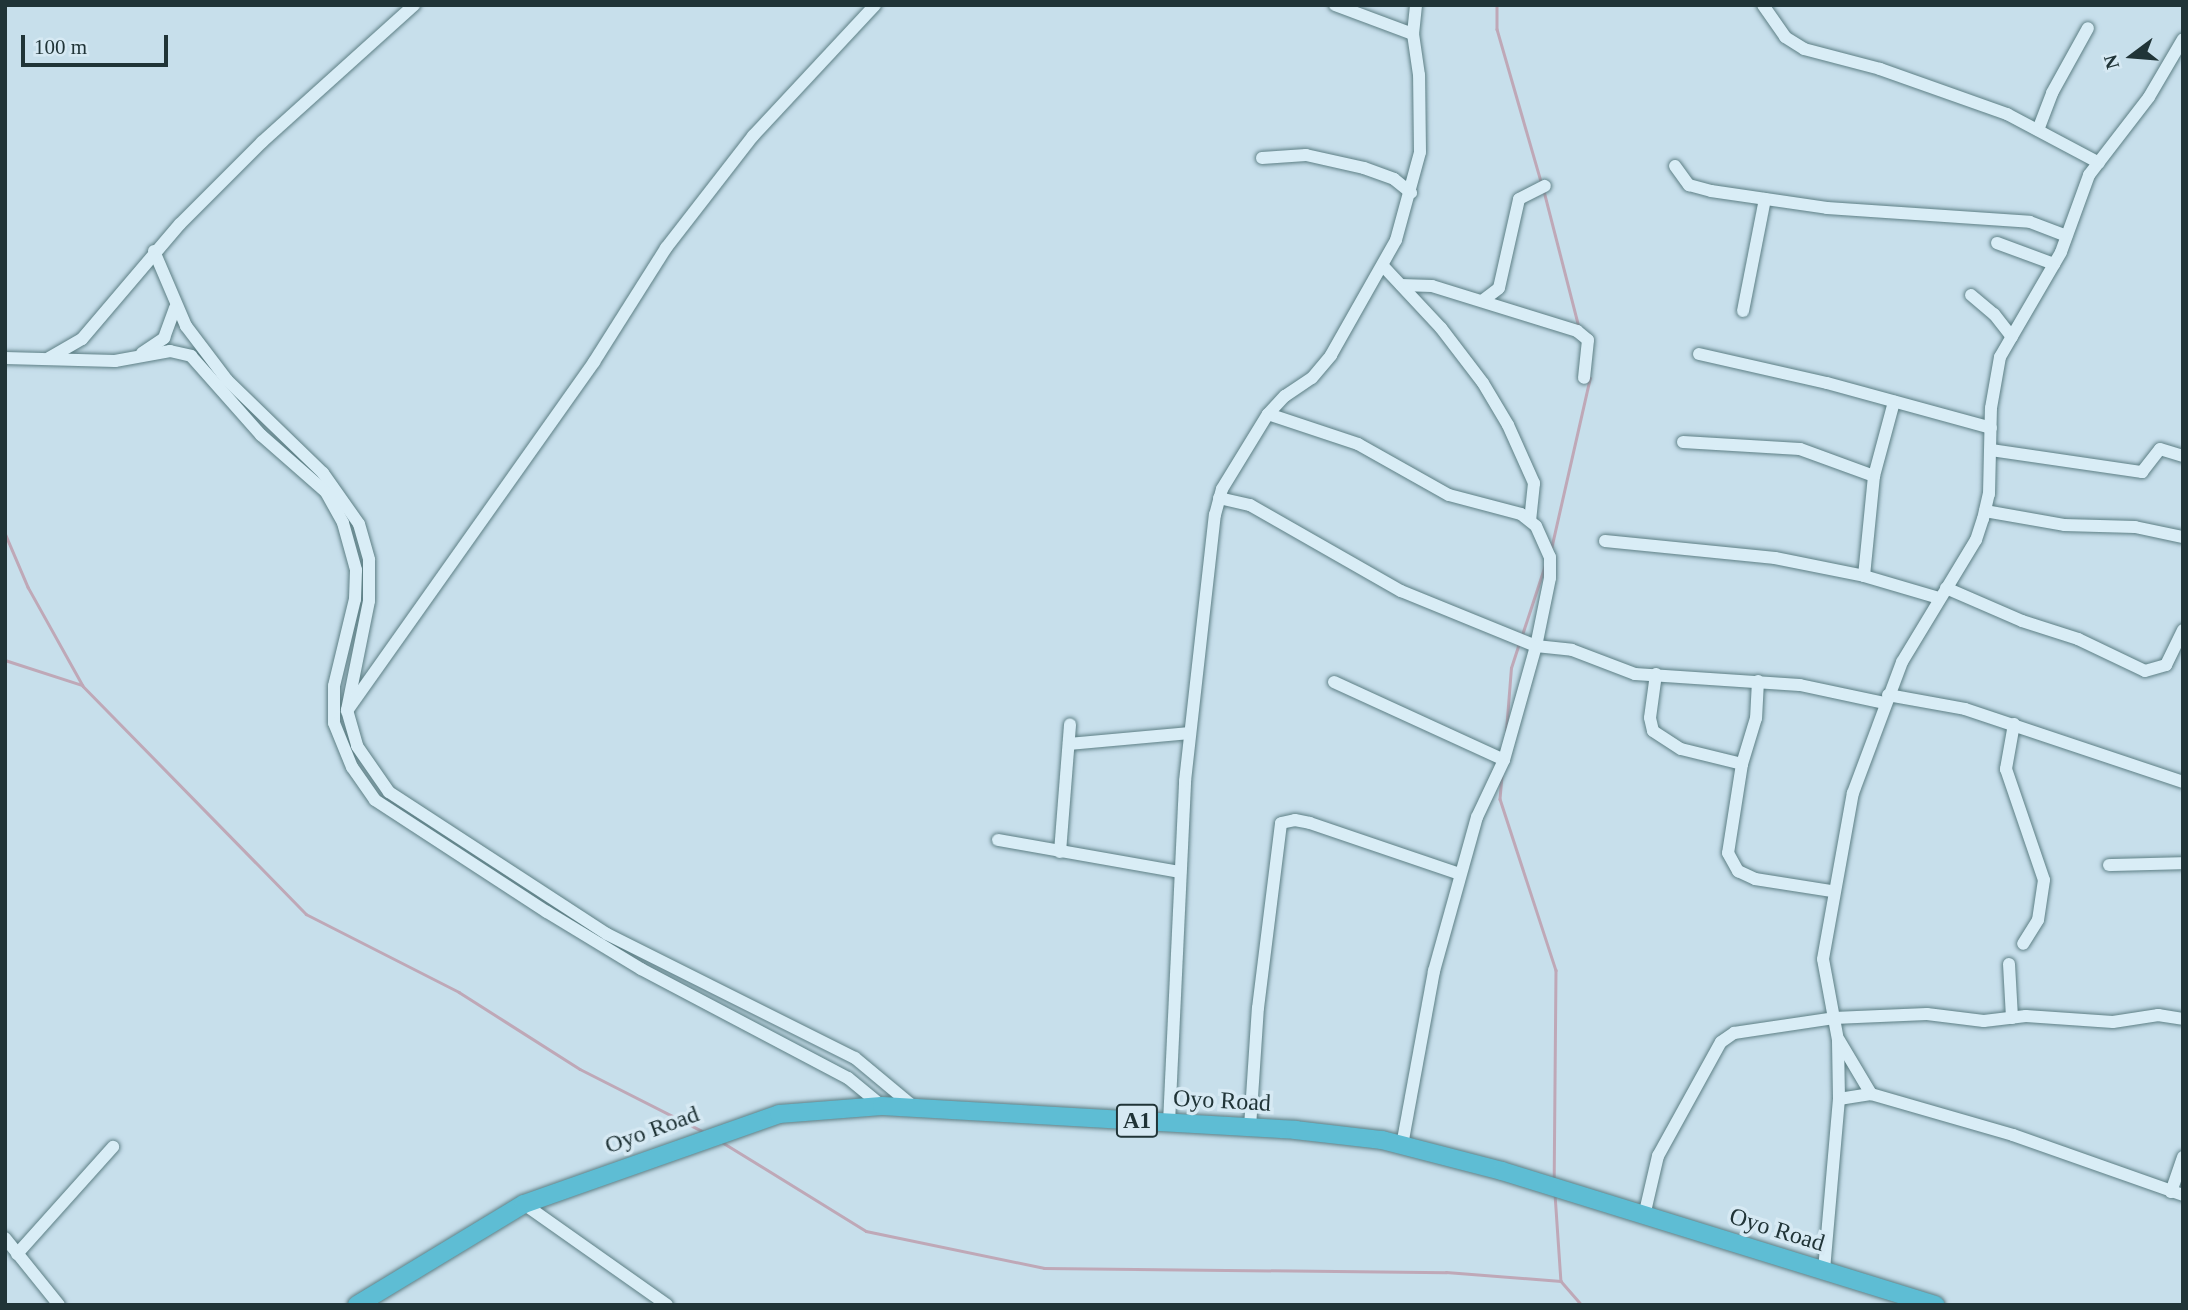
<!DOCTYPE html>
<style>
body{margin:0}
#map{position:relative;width:2188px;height:1310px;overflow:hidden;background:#c7dfeb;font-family:"Times New Roman",serif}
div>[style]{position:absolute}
.stream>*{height:2.5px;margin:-1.25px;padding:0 1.25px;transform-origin:1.25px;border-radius:1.25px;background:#bfa8b7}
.roads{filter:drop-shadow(0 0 2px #5d7f85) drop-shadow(0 0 2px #5d7f85)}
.minor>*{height:12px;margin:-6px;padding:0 6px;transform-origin:6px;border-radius:6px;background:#d9edf6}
.highway>*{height:18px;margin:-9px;padding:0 9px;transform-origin:9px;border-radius:9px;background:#5ebdd4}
span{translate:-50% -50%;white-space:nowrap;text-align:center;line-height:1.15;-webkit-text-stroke:7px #d6e9f3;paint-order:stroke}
.shield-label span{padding:2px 5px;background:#d6e9f3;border:2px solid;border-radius:5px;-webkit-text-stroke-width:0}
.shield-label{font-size:23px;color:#203437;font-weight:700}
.street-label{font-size:24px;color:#203437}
.frame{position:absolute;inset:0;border:7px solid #203437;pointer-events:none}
.north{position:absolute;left:2097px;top:21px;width:70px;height:70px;-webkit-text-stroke:5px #d6e9f3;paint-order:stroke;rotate:254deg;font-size:19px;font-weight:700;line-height:28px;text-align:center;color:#203437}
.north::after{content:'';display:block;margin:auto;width:24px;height:32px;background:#203437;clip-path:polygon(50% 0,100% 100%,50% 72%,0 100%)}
.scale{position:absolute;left:21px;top:35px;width:147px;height:32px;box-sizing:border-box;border:4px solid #203437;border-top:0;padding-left:9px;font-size:21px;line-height:24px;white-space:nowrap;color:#203437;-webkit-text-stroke:5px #d6e9f3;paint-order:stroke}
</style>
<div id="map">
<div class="stream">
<div style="left:1497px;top:5px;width:24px;rotate:90deg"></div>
<div style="left:1497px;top:29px;width:162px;rotate:73.9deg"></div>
<div style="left:1544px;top:191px;width:140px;rotate:75.6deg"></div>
<div style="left:5px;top:533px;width:59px;rotate:66.9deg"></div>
<div style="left:28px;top:587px;width:113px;rotate:60.9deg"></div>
<div style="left:83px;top:686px;width:319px;rotate:45.6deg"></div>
<div style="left:306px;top:914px;width:172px;rotate:27deg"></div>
<div style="left:459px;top:992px;width:143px;rotate:32.5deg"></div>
<div style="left:580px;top:1069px;width:139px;rotate:26.9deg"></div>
<div style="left:1551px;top:549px;width:175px;rotate:-77.2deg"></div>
<div style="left:1522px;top:635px;width:74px;rotate:-71.8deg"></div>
<div style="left:5px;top:660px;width:81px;rotate:18deg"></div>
<div style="left:1506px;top:731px;width:63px;rotate:-85.5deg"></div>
<div style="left:1511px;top:668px;width:25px;rotate:-72deg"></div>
<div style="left:1502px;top:776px;width:23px;rotate:95deg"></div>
<div style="left:1500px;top:799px;width:180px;rotate:71.9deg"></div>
<div style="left:1556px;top:970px;width:210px;rotate:90.5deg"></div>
<div style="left:722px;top:1142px;width:169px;rotate:31.7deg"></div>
<div style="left:866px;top:1231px;width:182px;rotate:11.7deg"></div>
<div style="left:1044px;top:1268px;width:402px;rotate:0.6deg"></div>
<div style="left:1446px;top:1272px;width:115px;rotate:4.5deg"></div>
<div style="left:1561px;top:1281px;width:32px;rotate:49deg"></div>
<div style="left:1555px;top:1194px;width:87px;rotate:86.1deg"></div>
</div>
<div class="roads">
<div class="minor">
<div style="left:1335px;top:5px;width:83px;rotate:20.4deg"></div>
<div style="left:1763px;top:5px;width:39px;rotate:55deg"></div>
<div style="left:1785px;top:37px;width:22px;rotate:32deg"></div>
<div style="left:1804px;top:49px;width:79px;rotate:14.7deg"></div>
<div style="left:1880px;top:69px;width:135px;rotate:19.5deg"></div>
<div style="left:2007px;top:114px;width:104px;rotate:28deg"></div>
<div style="left:2038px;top:130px;width:40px;rotate:-69deg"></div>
<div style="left:2052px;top:93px;width:74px;rotate:-61deg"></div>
<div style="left:1262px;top:158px;width:44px;rotate:-3.9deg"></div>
<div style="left:1306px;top:155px;width:59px;rotate:12.6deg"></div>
<div style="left:1364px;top:168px;width:32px;rotate:20deg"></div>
<div style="left:1394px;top:179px;width:22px;rotate:39deg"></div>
<div style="left:1675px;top:166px;width:24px;rotate:54deg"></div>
<div style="left:1689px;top:185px;width:23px;rotate:15deg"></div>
<div style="left:1711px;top:191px;width:117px;rotate:8.3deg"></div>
<div style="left:1827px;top:208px;width:203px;rotate:3.9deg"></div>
<div style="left:2030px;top:222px;width:39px;rotate:21deg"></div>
<div style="left:1997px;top:243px;width:61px;rotate:20.2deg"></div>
<div style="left:154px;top:251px;width:82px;rotate:66.9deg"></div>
<div style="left:186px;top:326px;width:68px;rotate:52.8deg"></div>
<div style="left:227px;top:380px;width:134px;rotate:44.1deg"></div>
<div style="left:323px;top:473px;width:62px;rotate:54.8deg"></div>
<div style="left:359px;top:524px;width:37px;rotate:74deg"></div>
<div style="left:369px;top:560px;width:41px;rotate:90deg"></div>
<div style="left:369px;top:601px;width:111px;rotate:101.4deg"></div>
<div style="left:347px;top:710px;width:37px;rotate:74deg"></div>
<div style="left:357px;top:746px;width:56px;rotate:55.2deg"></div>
<div style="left:389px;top:792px;width:260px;rotate:33.1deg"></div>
<div style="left:607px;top:934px;width:277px;rotate:26.6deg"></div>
<div style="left:855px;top:1058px;width:77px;rotate:39.7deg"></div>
<div style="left:1383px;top:266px;width:85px;rotate:46.9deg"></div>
<div style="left:1441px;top:328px;width:69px;rotate:52.6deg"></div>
<div style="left:1483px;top:383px;width:49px;rotate:59.2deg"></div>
<div style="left:1508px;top:425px;width:64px;rotate:65.9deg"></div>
<div style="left:1534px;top:483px;width:36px;rotate:96deg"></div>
<div style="left:1401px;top:285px;width:31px;rotate:2deg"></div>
<div style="left:1432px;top:286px;width:152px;rotate:17.2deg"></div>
<div style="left:1577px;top:331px;width:14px;rotate:39deg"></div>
<div style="left:1588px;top:340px;width:38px;rotate:96deg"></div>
<div style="left:1971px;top:295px;width:30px;rotate:40deg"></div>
<div style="left:1994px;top:314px;width:29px;rotate:52deg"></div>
<div style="left:1482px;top:301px;width:21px;rotate:-37deg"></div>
<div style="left:1499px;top:288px;width:91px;rotate:-77.3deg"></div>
<div style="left:1519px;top:199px;width:29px;rotate:-27deg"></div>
<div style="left:1743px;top:311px;width:114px;rotate:-78.9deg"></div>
<div style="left:142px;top:353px;width:27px;rotate:-34deg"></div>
<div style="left:164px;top:338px;width:32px;rotate:-70deg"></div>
<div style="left:1699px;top:354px;width:131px;rotate:12.8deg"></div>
<div style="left:1827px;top:383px;width:170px;rotate:15.3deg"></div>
<div style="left:5px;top:358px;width:110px;rotate:1.6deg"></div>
<div style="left:115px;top:361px;width:56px;rotate:-10.3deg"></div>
<div style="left:170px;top:351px;width:22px;rotate:13deg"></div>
<div style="left:191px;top:356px;width:106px;rotate:48.5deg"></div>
<div style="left:261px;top:435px;width:86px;rotate:41.2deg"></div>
<div style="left:326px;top:492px;width:35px;rotate:61deg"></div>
<div style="left:343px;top:523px;width:49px;rotate:74.5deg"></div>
<div style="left:356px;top:570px;width:29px;rotate:92deg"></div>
<div style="left:355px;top:599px;width:89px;rotate:103.6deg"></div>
<div style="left:334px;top:686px;width:37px;rotate:90deg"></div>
<div style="left:334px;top:723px;width:48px;rotate:67.8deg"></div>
<div style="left:352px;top:767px;width:40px;rotate:55.1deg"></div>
<div style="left:375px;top:800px;width:205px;rotate:33.1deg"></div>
<div style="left:547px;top:912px;width:110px;rotate:31.2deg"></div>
<div style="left:641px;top:969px;width:234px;rotate:27.8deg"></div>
<div style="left:848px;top:1078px;width:44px;rotate:39.5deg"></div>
<div style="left:49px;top:358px;width:38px;rotate:-30deg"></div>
<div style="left:82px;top:339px;width:151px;rotate:-49.6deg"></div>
<div style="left:180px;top:224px;width:116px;rotate:-45deg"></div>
<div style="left:262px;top:142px;width:205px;rotate:-42deg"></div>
<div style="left:1268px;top:414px;width:95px;rotate:18.4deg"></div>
<div style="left:1358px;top:444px;width:104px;rotate:29.3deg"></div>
<div style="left:1449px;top:495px;width:74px;rotate:14.8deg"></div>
<div style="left:1521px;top:514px;width:19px;rotate:39deg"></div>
<div style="left:1536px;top:526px;width:34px;rotate:66deg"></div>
<div style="left:1550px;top:557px;width:21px;rotate:90deg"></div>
<div style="left:1550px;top:578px;width:69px;rotate:101.6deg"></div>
<div style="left:1536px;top:646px;width:118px;rotate:105.7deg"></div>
<div style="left:1504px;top:760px;width:63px;rotate:115.3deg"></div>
<div style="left:1477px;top:817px;width:160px;rotate:105.6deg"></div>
<div style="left:1434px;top:971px;width:177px;rotate:100.4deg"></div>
<div style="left:1683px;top:442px;width:117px;rotate:3.4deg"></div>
<div style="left:1800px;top:449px;width:79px;rotate:20deg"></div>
<div style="left:1991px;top:450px;width:153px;rotate:8.3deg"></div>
<div style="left:2142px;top:472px;width:29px;rotate:-52deg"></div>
<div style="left:2160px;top:449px;width:24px;rotate:17deg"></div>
<div style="left:1219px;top:498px;width:32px;rotate:13deg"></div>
<div style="left:1250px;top:505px;width:174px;rotate:29.7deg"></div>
<div style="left:1401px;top:591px;width:146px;rotate:22.2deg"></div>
<div style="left:1536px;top:646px;width:36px;rotate:6deg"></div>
<div style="left:1572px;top:650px;width:67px;rotate:20.9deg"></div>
<div style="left:1635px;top:674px;width:165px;rotate:3.8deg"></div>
<div style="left:1800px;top:685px;width:87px;rotate:12deg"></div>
<div style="left:1985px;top:511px;width:80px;rotate:10deg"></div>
<div style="left:2064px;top:525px;width:71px;rotate:1.6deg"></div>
<div style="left:2135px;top:527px;width:49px;rotate:11.8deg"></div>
<div style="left:1605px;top:541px;width:171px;rotate:5.7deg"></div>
<div style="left:1775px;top:558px;width:91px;rotate:11.4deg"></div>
<div style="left:1864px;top:576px;width:78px;rotate:16.3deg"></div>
<div style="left:1864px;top:576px;width:100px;rotate:-84.3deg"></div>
<div style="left:1874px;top:476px;width:77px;rotate:-74.9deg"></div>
<div style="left:1946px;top:588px;width:83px;rotate:23.5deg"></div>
<div style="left:2022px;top:621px;width:59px;rotate:17.8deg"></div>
<div style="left:2078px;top:639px;width:74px;rotate:25.5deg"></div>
<div style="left:2145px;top:671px;width:22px;rotate:-16deg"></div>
<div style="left:2166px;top:665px;width:39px;rotate:-64deg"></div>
<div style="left:1656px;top:674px;width:44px;rotate:97.8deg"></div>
<div style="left:1650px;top:718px;width:13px;rotate:77deg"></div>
<div style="left:1653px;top:731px;width:33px;rotate:33deg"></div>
<div style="left:1681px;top:749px;width:63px;rotate:13.8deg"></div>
<div style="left:1758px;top:681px;width:37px;rotate:93deg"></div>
<div style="left:1756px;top:718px;width:48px;rotate:106.9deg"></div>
<div style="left:1742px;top:764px;width:90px;rotate:98.9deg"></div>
<div style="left:1728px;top:853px;width:21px;rotate:61deg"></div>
<div style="left:1738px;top:871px;width:19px;rotate:25deg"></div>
<div style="left:1755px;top:879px;width:78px;rotate:8.9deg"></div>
<div style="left:1334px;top:682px;width:187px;rotate:24.6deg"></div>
<div style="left:1888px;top:695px;width:78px;rotate:10.3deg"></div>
<div style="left:1965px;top:709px;width:230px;rotate:18.5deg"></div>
<div style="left:347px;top:711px;width:428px;rotate:-54.7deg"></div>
<div style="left:594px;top:362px;width:135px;rotate:-57.7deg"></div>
<div style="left:666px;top:248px;width:142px;rotate:-52.2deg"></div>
<div style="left:753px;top:136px;width:179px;rotate:-47deg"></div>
<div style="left:2014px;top:724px;width:46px;rotate:100.1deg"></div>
<div style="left:2006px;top:769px;width:117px;rotate:71.1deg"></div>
<div style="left:2044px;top:880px;width:40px;rotate:98.5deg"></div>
<div style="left:2038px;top:920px;width:28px;rotate:122deg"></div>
<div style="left:1069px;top:744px;width:121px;rotate:-5.2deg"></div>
<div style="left:998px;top:840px;width:185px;rotate:10deg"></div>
<div style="left:1060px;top:852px;width:128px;rotate:-85.5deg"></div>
<div style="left:2109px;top:865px;width:74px;rotate:-1.5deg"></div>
<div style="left:2009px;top:964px;width:54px;rotate:86.8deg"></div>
<div style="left:1839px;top:1040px;width:63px;rotate:59.3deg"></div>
<div style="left:1839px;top:1099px;width:32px;rotate:-9deg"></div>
<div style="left:1871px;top:1094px;width:148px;rotate:16.1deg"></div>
<div style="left:2013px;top:1135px;width:180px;rotate:19.4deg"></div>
<div style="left:1169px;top:1123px;width:342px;rotate:-87.3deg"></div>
<div style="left:1185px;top:781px;width:268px;rotate:-83.6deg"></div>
<div style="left:1215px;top:515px;width:27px;rotate:-75deg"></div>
<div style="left:1222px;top:489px;width:88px;rotate:-58.5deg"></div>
<div style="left:1268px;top:414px;width:25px;rotate:-47deg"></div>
<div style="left:1285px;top:396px;width:32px;rotate:-34deg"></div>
<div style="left:1312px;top:378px;width:30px;rotate:-50deg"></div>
<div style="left:1331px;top:355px;width:132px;rotate:-60.5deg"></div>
<div style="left:1396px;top:240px;width:91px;rotate:-74.7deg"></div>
<div style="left:1420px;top:152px;width:77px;rotate:-90.7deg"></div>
<div style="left:1419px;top:75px;width:41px;rotate:-98.3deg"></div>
<div style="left:1413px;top:34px;width:29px;rotate:-84deg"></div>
<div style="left:1250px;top:1127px;width:119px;rotate:-86.2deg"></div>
<div style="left:1258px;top:1008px;width:186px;rotate:-82.9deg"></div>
<div style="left:1281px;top:823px;width:14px;rotate:-12deg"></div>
<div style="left:1295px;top:820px;width:15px;rotate:11deg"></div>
<div style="left:1310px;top:823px;width:158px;rotate:18.8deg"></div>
<div style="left:2171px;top:1192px;width:37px;rotate:-71deg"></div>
<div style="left:524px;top:1204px;width:175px;rotate:35.2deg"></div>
<div style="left:1644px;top:1216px;width:62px;rotate:-76.9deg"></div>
<div style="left:1658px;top:1156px;width:130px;rotate:-61.1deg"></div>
<div style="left:1721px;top:1042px;width:16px;rotate:-35deg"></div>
<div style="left:1734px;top:1033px;width:101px;rotate:-8.5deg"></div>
<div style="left:1834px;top:1018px;width:93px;rotate:-2.5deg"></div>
<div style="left:1927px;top:1014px;width:57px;rotate:7deg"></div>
<div style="left:1984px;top:1021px;width:42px;rotate:-6.8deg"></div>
<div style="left:2026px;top:1016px;width:87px;rotate:3.9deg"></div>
<div style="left:2113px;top:1022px;width:46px;rotate:-8.8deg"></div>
<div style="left:2158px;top:1015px;width:25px;rotate:9deg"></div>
<div style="left:5px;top:1238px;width:86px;rotate:51.1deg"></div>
<div style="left:17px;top:1254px;width:144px;rotate:-48.1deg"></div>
<div style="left:1824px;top:1270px;width:172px;rotate:-85deg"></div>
<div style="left:1839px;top:1099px;width:59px;rotate:-91deg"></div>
<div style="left:1838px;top:1040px;width:82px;rotate:-100.5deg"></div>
<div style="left:1823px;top:959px;width:169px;rotate:-79.8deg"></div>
<div style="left:1853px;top:793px;width:140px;rotate:-69.5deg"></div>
<div style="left:1902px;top:662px;width:143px;rotate:-58.8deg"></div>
<div style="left:1976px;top:540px;width:22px;rotate:-72deg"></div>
<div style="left:1983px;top:519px;width:26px;rotate:-77deg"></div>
<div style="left:1989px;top:494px;width:86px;rotate:-88.7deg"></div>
<div style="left:1991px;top:408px;width:52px;rotate:-80deg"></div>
<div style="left:2000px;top:357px;width:121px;rotate:-59.8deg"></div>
<div style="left:2061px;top:252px;width:82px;rotate:-70deg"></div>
<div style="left:2089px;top:175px;width:98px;rotate:-52.4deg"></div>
<div style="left:2149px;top:97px;width:67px;rotate:-59.6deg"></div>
</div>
<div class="highway">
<div style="left:357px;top:1305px;width:195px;rotate:-31.2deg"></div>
<div style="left:524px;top:1204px;width:270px;rotate:-19.4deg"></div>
<div style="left:779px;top:1114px;width:103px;rotate:-4.4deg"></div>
<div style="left:882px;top:1106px;width:414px;rotate:3.3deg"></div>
<div style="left:1295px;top:1130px;width:88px;rotate:6.6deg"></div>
<div style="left:1382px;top:1140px;width:124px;rotate:14.5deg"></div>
<div style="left:1502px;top:1171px;width:454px;rotate:17.2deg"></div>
</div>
</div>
<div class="shield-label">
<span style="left:1137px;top:1121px">A1</span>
</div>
<div class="street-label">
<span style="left:1222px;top:1101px;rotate:3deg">Oyo Road</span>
<span style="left:652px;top:1130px;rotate:-20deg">Oyo Road</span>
<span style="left:1777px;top:1230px;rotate:17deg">Oyo Road</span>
</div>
<div class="frame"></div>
<div class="north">N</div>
<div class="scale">100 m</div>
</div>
